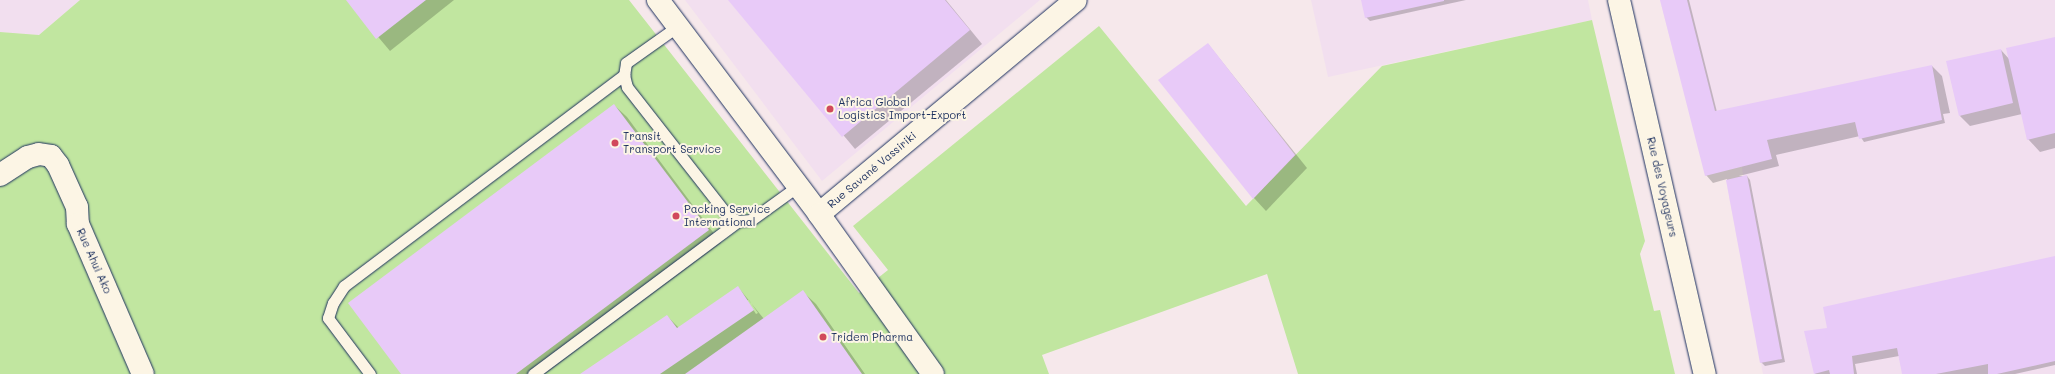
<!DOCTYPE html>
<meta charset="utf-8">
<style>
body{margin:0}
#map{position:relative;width:2055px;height:374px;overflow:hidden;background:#f6e8eb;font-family:Mali,sans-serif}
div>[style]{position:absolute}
.built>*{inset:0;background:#f2dfef}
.green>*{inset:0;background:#c1e6a0}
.shadow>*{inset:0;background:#0003}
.building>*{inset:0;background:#e8caf8}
.roads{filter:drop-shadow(0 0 1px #1b2f5e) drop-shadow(0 0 1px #1b2f5e)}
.service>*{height:11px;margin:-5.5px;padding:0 5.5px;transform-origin:5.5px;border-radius:5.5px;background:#fcf5e5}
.minor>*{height:22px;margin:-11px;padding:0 11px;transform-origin:11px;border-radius:11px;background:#fcf5e5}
.tertiary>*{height:22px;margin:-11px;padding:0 11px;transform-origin:11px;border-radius:11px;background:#fcf5e5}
.dots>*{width:11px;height:11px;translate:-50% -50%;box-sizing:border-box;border:2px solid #fcf5e5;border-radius:50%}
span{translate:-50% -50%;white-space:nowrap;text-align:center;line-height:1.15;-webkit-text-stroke:4px #fcf5e5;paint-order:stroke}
.poi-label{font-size:11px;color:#1b2f5e}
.left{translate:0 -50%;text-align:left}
.street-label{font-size:11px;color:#1b2f5e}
</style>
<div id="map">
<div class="built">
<div style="clip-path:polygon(0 0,80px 0,39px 35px,0 32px)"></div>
<div style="clip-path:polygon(685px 0,1040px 0,822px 181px)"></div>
<div style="clip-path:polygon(1311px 0,1588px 0,1592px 20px,1328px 77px)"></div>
<div style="clip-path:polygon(1660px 0,2055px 0,2055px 374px,1763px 374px,1726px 180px,1743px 176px,1742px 167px,1674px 54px)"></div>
</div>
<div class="green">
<div style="clip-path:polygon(80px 0,629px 0,859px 293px,888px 270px,853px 226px,1099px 26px,1246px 206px,1382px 66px,1592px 20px,1645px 241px,1640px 254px,1654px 311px,1660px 310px,1675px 374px,1298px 374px,1267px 274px,1042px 355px,1049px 374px,0 374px,0 32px,39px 35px)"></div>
</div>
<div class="shadow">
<div style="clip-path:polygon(347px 0,454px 0,390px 51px)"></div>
<div style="clip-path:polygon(730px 0,946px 0,982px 44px,855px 149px)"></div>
<div style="clip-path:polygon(1363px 0,1466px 0,1370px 21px,1366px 17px)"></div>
<div style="clip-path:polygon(1661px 0,1689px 0,1717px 112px,1932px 66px,1942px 76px,1950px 113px,1943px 114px,1945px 123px,1864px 142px,1860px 136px,1776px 155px,1779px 166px,1739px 176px,1747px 176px,1750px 180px,1785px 362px,1765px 366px,1761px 362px,1727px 179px,1713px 183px,1706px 175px)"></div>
<div style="clip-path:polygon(2055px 38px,2055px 148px,2040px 152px,2028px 139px,2022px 114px,1970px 126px,1960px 116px,2001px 50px,2010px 60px)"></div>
<div style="clip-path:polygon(1208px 44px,1307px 168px,1266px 211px,1254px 198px)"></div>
<div style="clip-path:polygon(614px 105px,627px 117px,721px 243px,545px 374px,402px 374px)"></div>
<div style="clip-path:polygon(2055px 257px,2055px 365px,2015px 374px,1903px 374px,1899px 356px,1855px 364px,1857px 374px,1815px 374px,1828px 329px)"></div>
<div style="clip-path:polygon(evenodd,738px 287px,764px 319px,803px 292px,816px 304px,865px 374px,582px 374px,667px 316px,679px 328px,738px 287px,747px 300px,749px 300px,758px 313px,756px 314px,747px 300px)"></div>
</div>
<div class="building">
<div style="clip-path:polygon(346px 0,426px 0,376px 39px)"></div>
<div style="clip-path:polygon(728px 0,945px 0,970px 30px,842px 137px)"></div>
<div style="clip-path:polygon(1361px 0,1444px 0,1444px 1px,1365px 18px)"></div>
<div style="clip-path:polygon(1660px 0,1687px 0,1715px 111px,1932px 65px,1942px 120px,1859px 139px,1855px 122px,1767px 140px,1772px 159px,1705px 176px)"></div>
<div style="clip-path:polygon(2055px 37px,2055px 133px,2027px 140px,2006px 48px)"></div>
<div style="clip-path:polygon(1208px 43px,1295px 155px,1253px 199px,1158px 80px)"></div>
<div style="clip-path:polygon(2001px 49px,2013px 103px,1959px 116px,1946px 61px)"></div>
<div style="clip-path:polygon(614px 104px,709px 230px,516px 374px,401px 374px,348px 303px)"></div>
<div style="clip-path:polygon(1747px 175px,1782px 359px,1760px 363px,1726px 180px)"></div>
<div style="clip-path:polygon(2055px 256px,2055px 361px,1997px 374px,1988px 374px,1988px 364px,1936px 374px,1902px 374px,1897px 348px,1852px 356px,1854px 374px,1830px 374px,1829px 370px,1814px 374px,1804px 331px,1827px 328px,1823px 307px)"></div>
<div style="clip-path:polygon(738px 286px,754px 310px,660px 374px,580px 374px,667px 315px,677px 328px)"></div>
<div style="clip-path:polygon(803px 290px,862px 374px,685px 374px)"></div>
</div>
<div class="roads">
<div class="service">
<div style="left:678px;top:26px;width:64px;rotate:144.6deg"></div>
<div style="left:626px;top:63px;width:12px;rotate:99deg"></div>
<div style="left:624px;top:75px;width:12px;rotate:76deg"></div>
<div style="left:627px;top:87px;width:164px;rotate:51.9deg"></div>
<div style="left:728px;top:216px;width:11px;rotate:27deg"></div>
<div style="left:738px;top:221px;width:13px;rotate:-4deg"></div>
<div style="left:751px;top:220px;width:58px;rotate:-35.9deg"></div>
<div style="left:370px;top:374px;width:70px;rotate:-126.9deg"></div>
<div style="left:328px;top:318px;width:16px;rotate:-72deg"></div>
<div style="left:333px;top:303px;width:20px;rotate:-57deg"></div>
<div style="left:344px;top:286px;width:351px;rotate:-37deg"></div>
<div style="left:533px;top:374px;width:256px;rotate:-36.7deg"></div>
</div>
<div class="minor">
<div style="left:658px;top:0;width:268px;rotate:53deg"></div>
<div style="left:819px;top:214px;width:334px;rotate:-39.8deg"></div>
<div style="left:0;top:175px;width:33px;rotate:-33deg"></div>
<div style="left:28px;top:157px;width:11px;rotate:-15deg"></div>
<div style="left:39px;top:154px;width:12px;rotate:9deg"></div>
<div style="left:51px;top:156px;width:11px;rotate:52deg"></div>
<div style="left:58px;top:165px;width:46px;rotate:65.7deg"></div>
<div style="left:77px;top:207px;width:17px;rotate:87deg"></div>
<div style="left:78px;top:224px;width:163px;rotate:66.6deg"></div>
<div style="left:819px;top:214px;width:196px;rotate:54.5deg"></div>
</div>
<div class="tertiary">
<div style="left:1619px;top:0;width:384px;rotate:77.1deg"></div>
</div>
</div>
<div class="dots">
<div style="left:830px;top:109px;background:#d1495b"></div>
<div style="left:615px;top:143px;background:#d1495b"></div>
<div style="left:676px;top:216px;background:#d1495b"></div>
<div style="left:823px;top:337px;background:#d1495b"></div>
</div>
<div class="poi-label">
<span class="left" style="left:838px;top:109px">Africa Global<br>Logistics Import-Export</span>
<span class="left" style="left:623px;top:143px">Transit<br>Transport Service</span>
<span class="left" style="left:684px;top:216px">Packing Service<br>International</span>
<span class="left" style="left:831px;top:337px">Tridem Pharma</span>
</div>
<div class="street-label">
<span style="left:872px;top:170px;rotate:-40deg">Rue Savané Vassiriki</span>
<span style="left:1662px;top:187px;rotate:77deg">Rue des Voyageurs</span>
<span style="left:94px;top:261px;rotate:66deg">Rue Ahui Ako</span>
</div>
</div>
